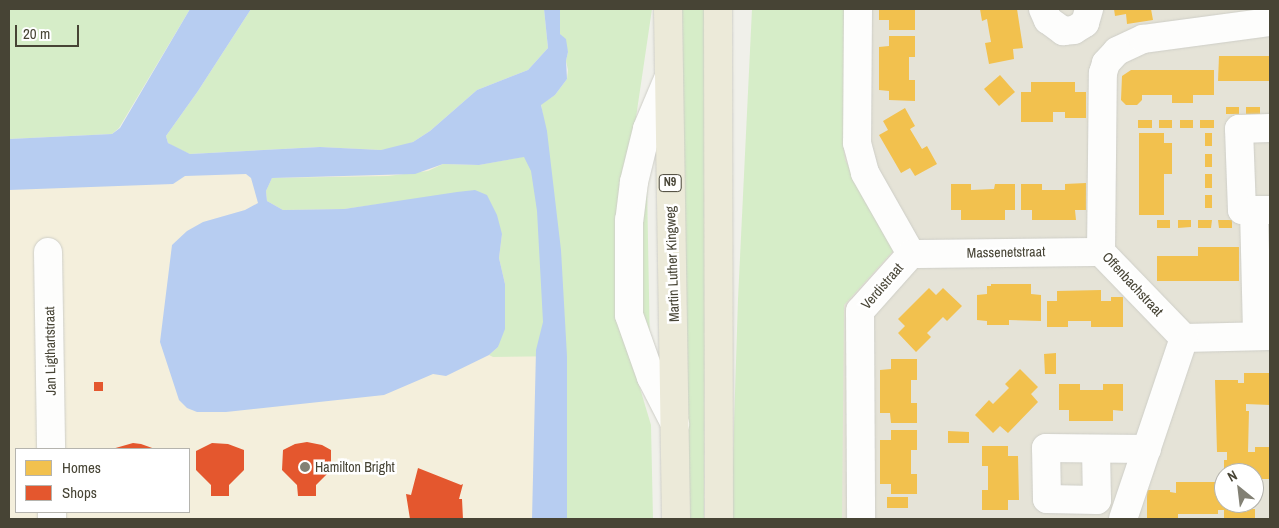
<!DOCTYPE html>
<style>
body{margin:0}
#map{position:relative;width:1279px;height:528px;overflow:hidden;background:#f0f0ea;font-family:"Archivo Narrow",sans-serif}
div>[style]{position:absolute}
.residential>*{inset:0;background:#e5e3d7}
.commercial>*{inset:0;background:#f4efdc}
.green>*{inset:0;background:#d6edc8}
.water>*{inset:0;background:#b7cdf1}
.homes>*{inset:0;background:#f2c14e}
.shops>*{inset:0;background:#e4572e}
.roads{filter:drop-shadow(0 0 1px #cecec7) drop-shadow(0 0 1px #cecec7)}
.minor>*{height:28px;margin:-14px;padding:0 14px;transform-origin:14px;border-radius:14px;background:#fdfdfc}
.highway>*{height:28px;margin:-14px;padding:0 14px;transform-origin:14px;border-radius:14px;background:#ecead9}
.dots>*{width:14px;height:14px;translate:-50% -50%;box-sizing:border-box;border:2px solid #fff;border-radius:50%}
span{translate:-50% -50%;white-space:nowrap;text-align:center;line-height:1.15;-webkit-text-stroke:5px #fff;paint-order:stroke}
.shield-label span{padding:1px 4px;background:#fff;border:1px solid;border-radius:4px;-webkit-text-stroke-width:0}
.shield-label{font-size:12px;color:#474435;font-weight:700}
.street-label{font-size:14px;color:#474435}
.poi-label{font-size:14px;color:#474435}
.left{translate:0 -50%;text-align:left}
.frame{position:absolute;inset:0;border:10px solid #474435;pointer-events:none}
.legend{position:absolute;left:15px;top:448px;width:175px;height:65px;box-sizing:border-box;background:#fff;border:1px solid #b5b4ae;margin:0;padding:6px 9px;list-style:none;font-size:15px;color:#474435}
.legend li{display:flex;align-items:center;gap:10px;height:25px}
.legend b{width:25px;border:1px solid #b5b4ae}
.north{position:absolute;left:1214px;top:463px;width:50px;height:50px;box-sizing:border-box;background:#fff;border:1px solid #b5b4ae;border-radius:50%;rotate:331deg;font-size:14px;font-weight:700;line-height:20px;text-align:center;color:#474435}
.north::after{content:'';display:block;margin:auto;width:18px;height:22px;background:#828074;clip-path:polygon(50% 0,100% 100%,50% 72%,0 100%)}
.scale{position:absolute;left:15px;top:25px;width:64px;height:22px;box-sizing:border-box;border:2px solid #474435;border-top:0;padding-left:6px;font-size:15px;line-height:18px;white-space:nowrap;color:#474435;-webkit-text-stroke:4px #fff;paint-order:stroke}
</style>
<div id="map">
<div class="residential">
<div style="clip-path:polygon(evenodd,757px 9px,1270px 9px,1270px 519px,754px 519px,757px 9px,1224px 473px,1254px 473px,1254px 503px,1224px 503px,1224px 473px)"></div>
</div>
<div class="commercial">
<div style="clip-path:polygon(evenodd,537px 133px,546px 519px,9px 519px,9px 168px,537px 133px,16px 449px,189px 449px,189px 512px,16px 512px,16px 449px)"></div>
</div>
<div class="green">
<div style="clip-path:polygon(9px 9px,190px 9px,119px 128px,112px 134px,9px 139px)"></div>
<div style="clip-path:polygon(251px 9px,544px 9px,548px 48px,528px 70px,477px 90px,430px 131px,413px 142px,396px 148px,381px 150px,320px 147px,190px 154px,176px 148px,168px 143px,166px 136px,198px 91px)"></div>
<div style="clip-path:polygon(560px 9px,652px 9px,621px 219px,618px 315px,651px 425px,653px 519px,567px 519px,567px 356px,493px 357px,489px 355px,498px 347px,504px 305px,505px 284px,499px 258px,502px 234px,475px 191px,344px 209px,283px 210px,267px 201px,266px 191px,272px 178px,388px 176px,428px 171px,443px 164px,479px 165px,549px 152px,541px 104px,555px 95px,567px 79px,568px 70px,566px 61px,568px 52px,560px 34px)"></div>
<div style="clip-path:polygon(679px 9px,707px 9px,704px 519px,690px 519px)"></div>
<div style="clip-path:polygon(752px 9px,844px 9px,843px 144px,845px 160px,893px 251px,844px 305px,842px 519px,731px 519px,738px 299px)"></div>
<div style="clip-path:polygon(647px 185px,650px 349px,639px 317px,639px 225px)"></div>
</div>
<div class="water">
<div style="clip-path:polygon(190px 9px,251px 9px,198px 91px,166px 136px,168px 143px,190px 154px,320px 147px,381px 150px,413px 142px,430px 131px,477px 90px,528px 70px,548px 48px,544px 9px,560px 9px,560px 34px,566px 39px,568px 52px,566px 61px,567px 79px,555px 95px,541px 105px,547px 131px,561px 250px,567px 356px,567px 519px,532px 519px,536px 350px,543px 322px,537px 211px,531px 171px,524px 157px,479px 165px,443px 164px,415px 174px,272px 178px,266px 191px,267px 201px,283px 210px,344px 209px,457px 192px,475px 190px,487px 195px,497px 215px,502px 234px,499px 258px,505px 284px,505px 329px,498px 347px,489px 355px,446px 376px,433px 374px,384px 395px,226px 412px,197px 412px,187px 408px,179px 400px,160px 342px,172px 245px,187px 231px,203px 222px,245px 210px,258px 203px,251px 178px,246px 174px,185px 176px,173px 184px,9px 190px,9px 139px,112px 134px,120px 128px)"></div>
</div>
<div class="homes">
<div style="clip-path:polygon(879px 9px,915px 9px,915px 30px,889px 30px,889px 20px,879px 20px)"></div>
<div style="clip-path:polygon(980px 9px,1017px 9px,1023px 48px,1013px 49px,1014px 59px,989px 64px,985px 43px,991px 42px,989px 31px,987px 19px,982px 21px)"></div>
<div style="clip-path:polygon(1114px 9px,1151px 9px,1153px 20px,1127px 24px,1126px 14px,1115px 16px)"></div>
<div style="clip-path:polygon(889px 36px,915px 36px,915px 57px,909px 57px,909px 80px,915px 80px,915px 101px,889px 100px,889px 91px,879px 90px,879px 47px,889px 46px)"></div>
<div style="clip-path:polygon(1219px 56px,1270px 56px,1270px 81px,1218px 81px)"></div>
<div style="clip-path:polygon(1131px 70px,1214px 70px,1214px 95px,1193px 95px,1193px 103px,1172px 103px,1172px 95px,1142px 95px,1142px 100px,1137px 105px,1126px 105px,1121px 100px,1122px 76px)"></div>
<div style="clip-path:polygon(1000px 75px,1015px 92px,999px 106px,984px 89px)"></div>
<div style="clip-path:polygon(1031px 82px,1075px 82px,1075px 92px,1086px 92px,1086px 118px,1065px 118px,1065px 112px,1053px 112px,1053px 122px,1021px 122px,1021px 92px,1031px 92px)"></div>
<div style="clip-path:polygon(1226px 107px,1239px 107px,1239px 114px,1226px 114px)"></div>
<div style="clip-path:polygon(1246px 107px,1260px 107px,1260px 114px,1246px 114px)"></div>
<div style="clip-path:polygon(905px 108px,915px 126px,910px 129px,922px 149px,927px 146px,937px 164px,915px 176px,910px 168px,901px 173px,879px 135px,888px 130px,883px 121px)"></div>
<div style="clip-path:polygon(1138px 120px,1152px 120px,1152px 128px,1138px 128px)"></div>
<div style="clip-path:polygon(1159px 120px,1172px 120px,1172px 128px,1159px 128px)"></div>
<div style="clip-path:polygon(1180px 120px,1193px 120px,1193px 128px,1180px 128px)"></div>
<div style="clip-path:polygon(1200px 120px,1214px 120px,1214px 128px,1200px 128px)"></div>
<div style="clip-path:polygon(1139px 133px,1164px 133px,1164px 143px,1172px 143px,1172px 174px,1164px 174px,1164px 215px,1139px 215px)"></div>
<div style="clip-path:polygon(1205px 133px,1212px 133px,1212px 146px,1205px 146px)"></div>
<div style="clip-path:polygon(1205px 154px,1212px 154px,1212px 167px,1205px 167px)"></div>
<div style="clip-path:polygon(1205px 174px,1212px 174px,1212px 188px,1205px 188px)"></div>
<div style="clip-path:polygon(1086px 183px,1086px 210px,1075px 210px,1076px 220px,1032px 220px,1032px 210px,1021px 210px,1021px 184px,1042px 184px,1042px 190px,1065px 190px,1065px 184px)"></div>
<div style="clip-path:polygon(951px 184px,971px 184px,971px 190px,994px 189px,995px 184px,1015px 184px,1015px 210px,1005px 210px,1005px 220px,961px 220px,961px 210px,951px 210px)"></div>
<div style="clip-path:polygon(1205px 195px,1212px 195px,1212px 208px,1205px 208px)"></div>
<div style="clip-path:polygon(1157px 220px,1170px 220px,1170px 228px,1157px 228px)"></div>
<div style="clip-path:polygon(1178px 220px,1191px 220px,1191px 227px,1178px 228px)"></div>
<div style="clip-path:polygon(1198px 220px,1212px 220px,1211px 228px,1198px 228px)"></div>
<div style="clip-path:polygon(1218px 220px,1232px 220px,1232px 228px,1219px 228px)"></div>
<div style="clip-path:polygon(1198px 247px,1239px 247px,1239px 281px,1157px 281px,1157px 256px,1198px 256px)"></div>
<div style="clip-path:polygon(991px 284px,1031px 284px,1031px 294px,1041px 295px,1041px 321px,1009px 320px,1009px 325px,987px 325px,987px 321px,977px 320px,977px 295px,987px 294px,987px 286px,991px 286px)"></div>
<div style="clip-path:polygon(929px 288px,936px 295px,943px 288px,962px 306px,947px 321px,943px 317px,927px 333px,931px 337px,916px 352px,898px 333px,905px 326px,898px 319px)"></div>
<div style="clip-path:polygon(1101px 290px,1101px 301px,1111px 301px,1111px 297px,1123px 297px,1123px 327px,1091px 327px,1091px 321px,1068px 321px,1068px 327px,1047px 327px,1047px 301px,1057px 301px,1057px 291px)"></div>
<div style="clip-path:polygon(1056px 353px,1056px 374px,1045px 374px,1044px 354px)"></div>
<div style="clip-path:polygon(891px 359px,917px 359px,917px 380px,911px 380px,911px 403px,917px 403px,917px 423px,891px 423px,890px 413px,880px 413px,880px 370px,891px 369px)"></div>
<div style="clip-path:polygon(1020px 369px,1038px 387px,1031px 394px,1038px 402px,1008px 433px,1000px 426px,993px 433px,975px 415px,989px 400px,993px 404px,1009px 388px,1005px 384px)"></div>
<div style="clip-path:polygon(1244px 373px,1270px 373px,1270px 405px,1246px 404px,1246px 411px,1249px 411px,1248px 452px,1255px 452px,1255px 447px,1270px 447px,1270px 479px,1254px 479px,1254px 473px,1224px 473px,1224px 460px,1227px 460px,1227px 452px,1217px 452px,1215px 380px,1238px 380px,1238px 383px,1244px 383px)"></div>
<div style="clip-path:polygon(1059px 384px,1080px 384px,1080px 390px,1103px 390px,1103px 384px,1123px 384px,1123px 411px,1113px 410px,1113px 421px,1069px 421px,1069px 410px,1059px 410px)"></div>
<div style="clip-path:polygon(891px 430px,917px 430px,917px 450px,911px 450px,911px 474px,917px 474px,917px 494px,891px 494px,891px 484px,880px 484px,880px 440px,891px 440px)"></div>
<div style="clip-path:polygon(948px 431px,969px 432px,969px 443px,948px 443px)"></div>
<div style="clip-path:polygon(982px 446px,1008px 446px,1008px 456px,1018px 456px,1019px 500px,1008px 500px,1008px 510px,982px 510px,982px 490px,988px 490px,988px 466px,982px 466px)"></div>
<div style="clip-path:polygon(1217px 480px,1224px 480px,1224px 503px,1245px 503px,1245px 509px,1255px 509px,1255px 519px,1224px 519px,1224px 510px,1218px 510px,1218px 514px,1178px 514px,1178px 519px,1147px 519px,1147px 490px,1170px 490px,1170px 492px,1176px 493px,1176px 482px,1217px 482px)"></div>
<div style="clip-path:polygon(887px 497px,908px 497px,908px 508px,887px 508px)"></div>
</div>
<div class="shops">
<div style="clip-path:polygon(94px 382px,103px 382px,103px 391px,94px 391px)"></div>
<div style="clip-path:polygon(307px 442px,322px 445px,331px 450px,331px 470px,316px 485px,316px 496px,298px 496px,297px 485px,282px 470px,283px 450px,295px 444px)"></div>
<div style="clip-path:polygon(133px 443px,141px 444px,155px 449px,112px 449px)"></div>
<div style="clip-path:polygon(212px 443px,228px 444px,244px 450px,244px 470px,229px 485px,229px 496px,211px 496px,211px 485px,196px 470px,196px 451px)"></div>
<div style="clip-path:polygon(418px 468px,461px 485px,463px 484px,459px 499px,462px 499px,463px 519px,410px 519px,406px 494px,411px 495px)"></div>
</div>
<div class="roads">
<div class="minor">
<div style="left:858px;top:9px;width:134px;rotate:90.4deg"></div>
<div style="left:857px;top:143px;width:31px;rotate:75deg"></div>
<div style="left:865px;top:173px;width:93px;rotate:60.4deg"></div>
<div style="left:911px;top:254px;width:76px;rotate:131.8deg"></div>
<div style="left:860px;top:311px;width:208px;rotate:89.7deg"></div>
<div style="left:1043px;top:9px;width:12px;rotate:66deg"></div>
<div style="left:1048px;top:20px;width:19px;rotate:36deg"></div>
<div style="left:1063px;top:31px;width:11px;rotate:-5deg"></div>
<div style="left:1074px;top:30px;width:13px;rotate:-32deg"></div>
<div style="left:1085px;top:23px;width:15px;rotate:-74deg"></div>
<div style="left:668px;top:79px;width:54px;rotate:112.8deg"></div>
<div style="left:647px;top:129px;width:55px;rotate:103.8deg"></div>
<div style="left:634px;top:182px;width:38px;rotate:97deg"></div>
<div style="left:629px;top:220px;width:95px;rotate:90deg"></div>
<div style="left:629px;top:315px;width:66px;rotate:70.5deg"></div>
<div style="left:651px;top:377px;width:53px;rotate:62.9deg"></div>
<div style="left:1270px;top:128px;width:31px;rotate:178deg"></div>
<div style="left:1239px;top:129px;width:81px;rotate:87.9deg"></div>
<div style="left:1242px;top:210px;width:28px"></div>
<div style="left:1254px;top:210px;width:126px;rotate:88.6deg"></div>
<div style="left:48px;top:252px;width:197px;rotate:89.1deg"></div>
<div style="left:911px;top:254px;width:190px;rotate:-0.6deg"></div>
<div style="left:1184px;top:338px;width:86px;rotate:-1.3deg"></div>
<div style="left:1096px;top:449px;width:51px;rotate:88.9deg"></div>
<div style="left:1097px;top:500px;width:50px;rotate:-178.9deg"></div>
<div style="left:1047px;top:499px;width:51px;rotate:-91.1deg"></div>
<div style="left:1046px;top:448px;width:101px;rotate:0.6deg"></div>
<div style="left:52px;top:512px;width:7px;rotate:90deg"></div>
<div style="left:1123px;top:519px;width:191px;rotate:-71.4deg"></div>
<div style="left:1184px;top:338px;width:120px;rotate:-134deg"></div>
<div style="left:1101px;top:252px;width:179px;rotate:-89.4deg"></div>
<div style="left:1103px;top:73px;width:10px;rotate:-73deg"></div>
<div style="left:1106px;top:63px;width:16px;rotate:-47deg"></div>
<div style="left:1117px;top:51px;width:29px;rotate:-25deg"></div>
<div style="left:1143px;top:39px;width:128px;rotate:-7.6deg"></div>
</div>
<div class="highway">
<div style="left:668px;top:9px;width:510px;rotate:89.1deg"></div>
<div style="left:718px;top:9px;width:510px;rotate:89.89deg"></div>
</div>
</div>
<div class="dots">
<div style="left:305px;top:467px;background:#828074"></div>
</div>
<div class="shield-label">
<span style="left:670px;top:183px">N9</span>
</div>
<div class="street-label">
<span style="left:1006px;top:252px;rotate:-1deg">Massenetstraat</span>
<span style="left:672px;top:264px;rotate:-92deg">Martin Luther Kingweg</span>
<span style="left:1133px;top:284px;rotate:47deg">Offenbachstraat</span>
<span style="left:882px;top:286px;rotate:-49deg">Verdistraat</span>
<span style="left:50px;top:351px;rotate:-91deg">Jan Ligthartstraat</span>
</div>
<div class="poi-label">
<span class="left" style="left:315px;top:467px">Hamilton Bright</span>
</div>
<div class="frame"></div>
<ul class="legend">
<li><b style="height:14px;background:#f2c14e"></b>Homes</li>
<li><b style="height:14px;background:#e4572e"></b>Shops</li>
</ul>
<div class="north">N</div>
<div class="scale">20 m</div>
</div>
